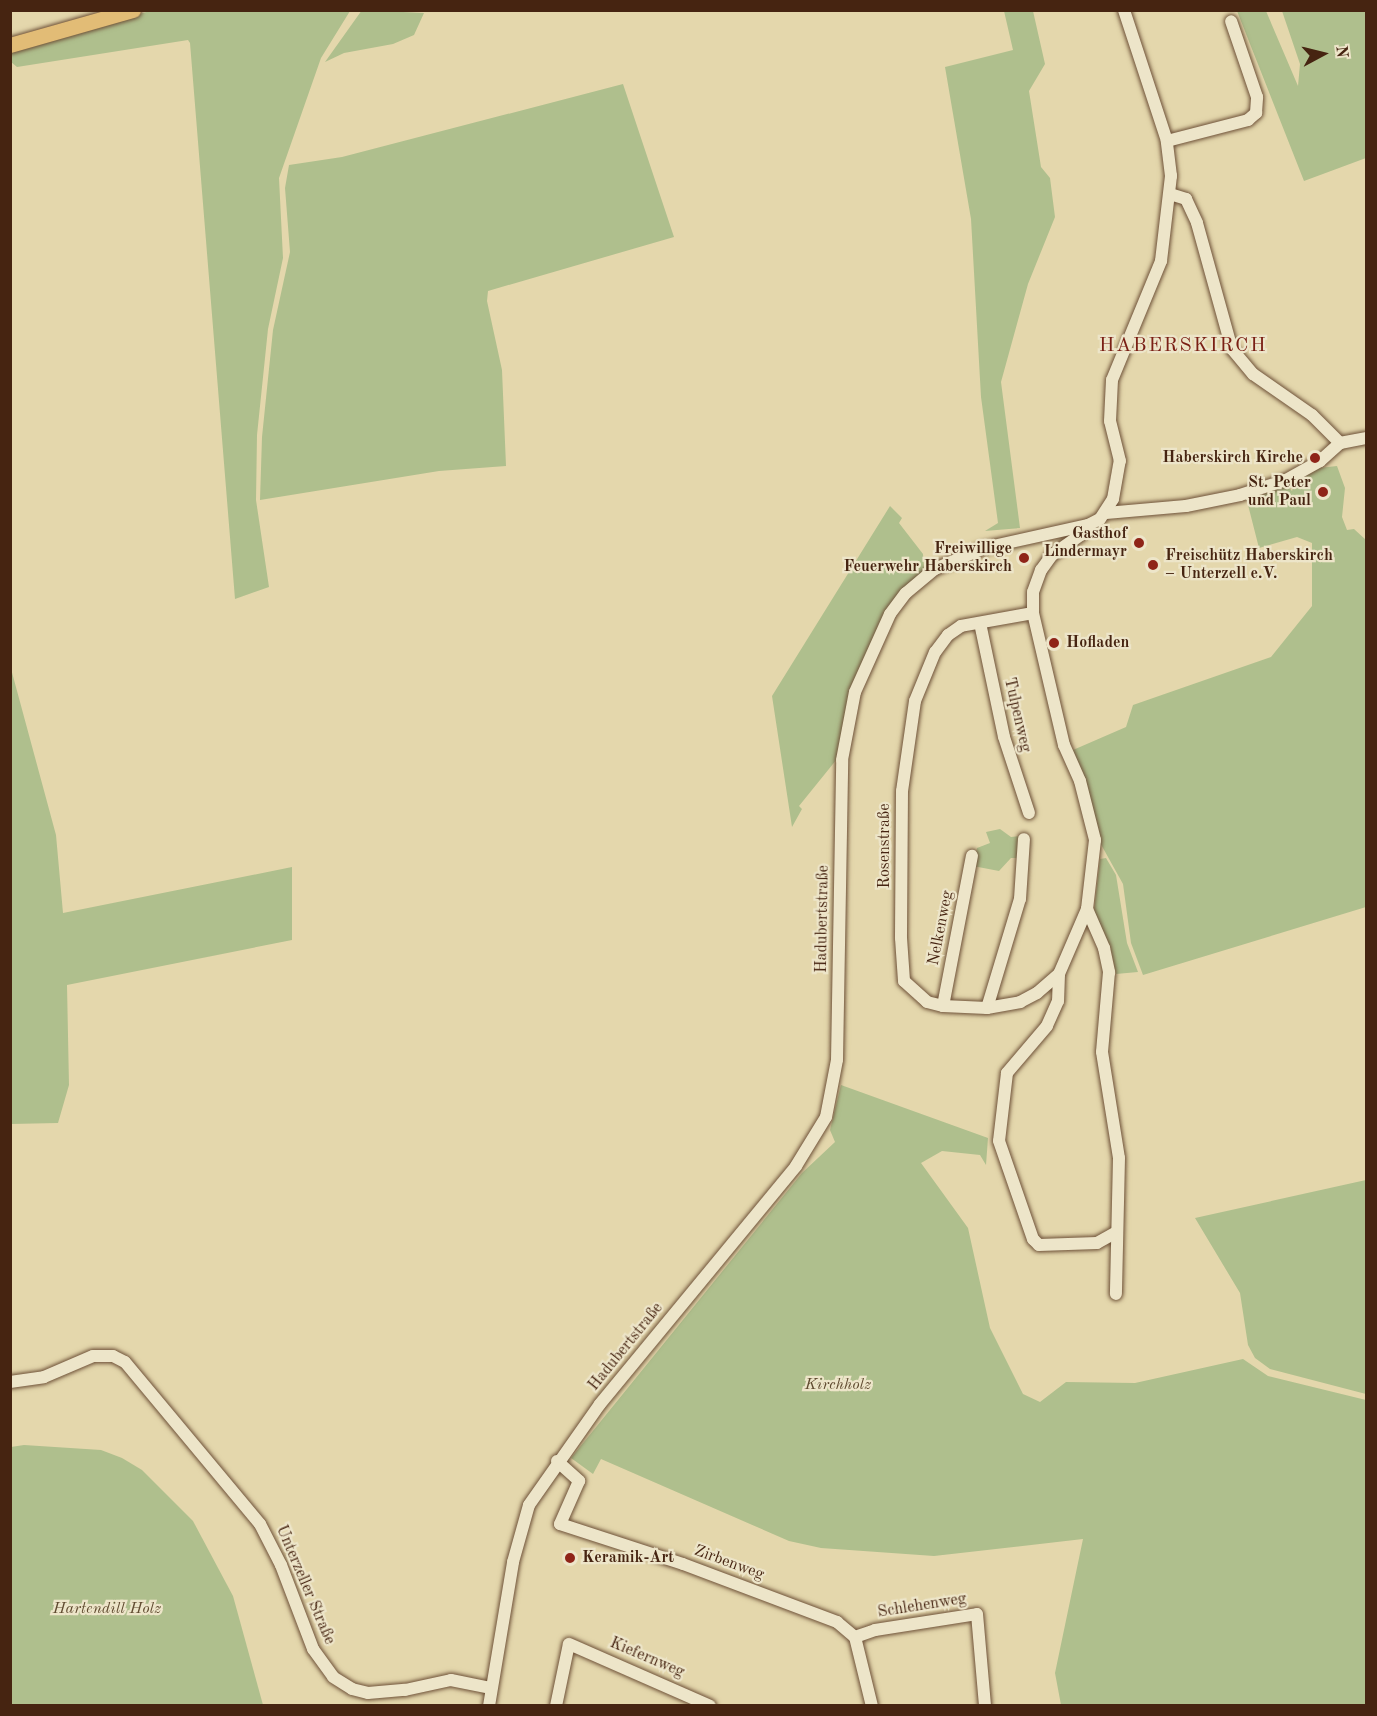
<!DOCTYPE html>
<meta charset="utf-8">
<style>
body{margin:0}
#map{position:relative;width:1377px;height:1716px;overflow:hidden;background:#e4d7ac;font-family:"Old Standard TT",serif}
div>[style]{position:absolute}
.green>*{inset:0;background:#afbf8d}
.roads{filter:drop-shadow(0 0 2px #6e5138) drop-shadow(0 0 2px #6e5138)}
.minor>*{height:12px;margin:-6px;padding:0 6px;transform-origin:6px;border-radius:6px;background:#ede5c9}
.major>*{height:15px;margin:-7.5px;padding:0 7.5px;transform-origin:7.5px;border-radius:7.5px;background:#e2bc76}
.dots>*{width:16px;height:16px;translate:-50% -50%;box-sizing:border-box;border:3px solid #ede5c9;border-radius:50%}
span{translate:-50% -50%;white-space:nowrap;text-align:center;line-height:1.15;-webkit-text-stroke:4.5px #ede5c9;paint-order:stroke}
.poi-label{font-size:16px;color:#462411;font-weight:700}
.right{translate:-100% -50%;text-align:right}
.left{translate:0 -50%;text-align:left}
.street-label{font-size:16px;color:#462411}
.park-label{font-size:16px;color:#604b30;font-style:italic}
.quarter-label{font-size:20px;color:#7a1f14;letter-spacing:1.5px}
.frame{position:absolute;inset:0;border:12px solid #462411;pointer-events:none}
.north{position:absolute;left:1293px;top:24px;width:60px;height:60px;-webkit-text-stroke:4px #ede5c9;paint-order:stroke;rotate:83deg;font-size:16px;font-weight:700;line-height:24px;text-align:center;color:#462411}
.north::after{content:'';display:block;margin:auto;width:21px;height:27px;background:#462411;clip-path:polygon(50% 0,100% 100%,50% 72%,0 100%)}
</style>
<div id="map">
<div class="green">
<div style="clip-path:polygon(362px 10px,424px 13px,414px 35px,393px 44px,344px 53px,325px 62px)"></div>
<div style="clip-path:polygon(150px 11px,350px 11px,321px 58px,279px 178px,283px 258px,268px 329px,257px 435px,256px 500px,269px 587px,235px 599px,190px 43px,188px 40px,17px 67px,11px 62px,10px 50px)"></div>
<div style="clip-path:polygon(1004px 11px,1033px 11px,1045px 64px,1029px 91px,1041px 167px,1050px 178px,1055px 217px,1028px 284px,1001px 382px,1020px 528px,985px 531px,998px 523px,981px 397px,971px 219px,945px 67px,1013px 50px)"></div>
<div style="clip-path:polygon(1329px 11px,1366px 11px,1366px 158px,1304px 181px,1237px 11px,1266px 11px,1298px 86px,1300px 64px,1282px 11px)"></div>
<div style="clip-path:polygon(623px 84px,674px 237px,488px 291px,487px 301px,502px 370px,506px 466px,439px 471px,260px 500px,262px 437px,273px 330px,290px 252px,285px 188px,289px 165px,342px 157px)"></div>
<div style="clip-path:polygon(1337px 466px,1345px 488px,1342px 517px,1347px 530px,1354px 529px,1366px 540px,1366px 907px,1143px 975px,1131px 943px,1123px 884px,1098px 839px,1073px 750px,1126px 727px,1133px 705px,1271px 657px,1312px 606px,1312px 543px,1297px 537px,1259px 548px,1247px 501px,1287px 485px,1292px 491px,1295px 483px,1319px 468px)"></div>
<div style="clip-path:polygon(890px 506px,902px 518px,899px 523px,923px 554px,924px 569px,887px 614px,864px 658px,852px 691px,837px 759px,799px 806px,802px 809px,792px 827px,772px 696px)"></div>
<div style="clip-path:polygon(10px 665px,56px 835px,63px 913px,292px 867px,292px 940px,67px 985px,69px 1085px,58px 1123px,11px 1124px)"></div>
<div style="clip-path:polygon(1000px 829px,1011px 837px,1020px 836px,1022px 858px,1011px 858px,999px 871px,973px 866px,977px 848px,990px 843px,986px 832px)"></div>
<div style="clip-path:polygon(1106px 858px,1116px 875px,1127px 943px,1138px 972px,1116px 974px,1110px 946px,1094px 911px,1100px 859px)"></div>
<div style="clip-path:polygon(841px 1085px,988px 1138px,986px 1165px,980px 1155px,942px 1151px,921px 1163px,968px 1228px,990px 1328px,1023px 1394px,1040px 1402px,1066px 1382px,1135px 1383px,1243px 1359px,1268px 1376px,1366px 1400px,1366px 1705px,1061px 1705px,1055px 1673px,1083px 1539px,934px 1556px,821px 1548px,789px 1541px,601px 1459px,593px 1474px,571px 1458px,802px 1173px,835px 1142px,830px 1130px)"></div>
<div style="clip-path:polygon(1366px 1180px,1366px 1394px,1270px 1369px,1255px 1358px,1248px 1345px,1240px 1293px,1195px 1218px)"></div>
<div style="clip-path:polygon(24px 1445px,101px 1450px,122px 1458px,142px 1470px,193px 1521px,233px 1596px,263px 1705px,11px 1705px,11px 1447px)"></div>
</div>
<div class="roads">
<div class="minor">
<div style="left:1167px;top:141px;width:84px;rotate:-14.5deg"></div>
<div style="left:1248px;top:120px;width:11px;rotate:-41deg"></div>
<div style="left:1256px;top:113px;width:16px;rotate:-86deg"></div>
<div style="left:1257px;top:97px;width:80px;rotate:-108.9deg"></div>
<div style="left:1170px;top:194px;width:17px;rotate:17deg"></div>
<div style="left:1186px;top:199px;width:26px;rotate:65deg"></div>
<div style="left:1197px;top:223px;width:131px;rotate:74.5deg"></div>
<div style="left:1232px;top:349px;width:33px;rotate:50deg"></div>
<div style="left:1253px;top:374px;width:72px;rotate:34.8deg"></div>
<div style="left:1312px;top:415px;width:40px;rotate:45deg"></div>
<div style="left:1340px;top:443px;width:26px;rotate:-11deg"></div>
<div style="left:1106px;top:513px;width:80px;rotate:-5deg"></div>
<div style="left:1186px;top:506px;width:55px;rotate:-11.5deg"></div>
<div style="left:1240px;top:495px;width:48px;rotate:-18.1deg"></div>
<div style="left:1286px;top:480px;width:39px;rotate:-29deg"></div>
<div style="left:1320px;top:461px;width:27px;rotate:-42deg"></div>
<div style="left:1081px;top:527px;width:7px;rotate:82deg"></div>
<div style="left:1082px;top:534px;width:37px;rotate:145deg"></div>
<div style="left:1052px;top:555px;width:19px;rotate:126deg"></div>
<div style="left:1041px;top:570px;width:23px;rotate:110deg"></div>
<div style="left:1033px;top:592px;width:21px;rotate:90deg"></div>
<div style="left:1033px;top:613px;width:136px;rotate:76.8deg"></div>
<div style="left:1064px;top:745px;width:39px;rotate:66deg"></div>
<div style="left:1080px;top:781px;width:61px;rotate:75.7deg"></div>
<div style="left:1095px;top:840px;width:69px;rotate:96.6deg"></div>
<div style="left:1087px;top:909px;width:43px;rotate:66.4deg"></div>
<div style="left:1104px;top:948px;width:25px;rotate:78deg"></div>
<div style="left:1109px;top:972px;width:80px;rotate:95deg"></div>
<div style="left:1102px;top:1052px;width:107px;rotate:80.9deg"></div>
<div style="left:1119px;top:1158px;width:136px;rotate:91.3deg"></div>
<div style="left:1033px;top:613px;width:73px;rotate:169.8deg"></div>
<div style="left:961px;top:626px;width:16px;rotate:145deg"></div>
<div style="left:948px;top:635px;width:21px;rotate:127deg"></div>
<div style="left:935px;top:652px;width:53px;rotate:112.2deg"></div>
<div style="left:915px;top:701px;width:91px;rotate:98.2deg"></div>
<div style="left:902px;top:791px;width:147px;rotate:90.4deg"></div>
<div style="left:901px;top:938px;width:43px;rotate:86deg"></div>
<div style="left:904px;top:981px;width:31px;rotate:42deg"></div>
<div style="left:927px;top:1002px;width:16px;rotate:14deg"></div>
<div style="left:943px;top:1006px;width:44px;rotate:2.6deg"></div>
<div style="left:987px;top:1008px;width:34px;rotate:-10deg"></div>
<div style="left:1020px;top:1002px;width:19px;rotate:-28deg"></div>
<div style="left:1037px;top:993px;width:29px;rotate:-41deg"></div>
<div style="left:1059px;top:974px;width:71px;rotate:-66.7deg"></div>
<div style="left:980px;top:623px;width:116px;rotate:78.1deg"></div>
<div style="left:1004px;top:737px;width:80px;rotate:71.8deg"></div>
<div style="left:1059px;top:974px;width:27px;rotate:92deg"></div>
<div style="left:1058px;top:1001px;width:27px;rotate:114deg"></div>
<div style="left:1047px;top:1026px;width:62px;rotate:130.4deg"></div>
<div style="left:1007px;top:1073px;width:68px;rotate:96.7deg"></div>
<div style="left:999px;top:1141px;width:104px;rotate:70.9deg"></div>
<div style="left:1033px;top:1239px;width:8px;rotate:45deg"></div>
<div style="left:1039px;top:1245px;width:58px;rotate:-2deg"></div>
<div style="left:1097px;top:1243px;width:23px;rotate:-29deg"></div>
<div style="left:943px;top:1006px;width:153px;rotate:-79.1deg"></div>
<div style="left:987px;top:1008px;width:114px;rotate:-73.2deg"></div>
<div style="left:1020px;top:899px;width:60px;rotate:-86.2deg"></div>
<div style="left:10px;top:1382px;width:34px;rotate:-8deg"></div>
<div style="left:44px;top:1377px;width:53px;rotate:-23.2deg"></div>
<div style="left:93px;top:1356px;width:20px"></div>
<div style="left:113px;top:1356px;width:13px;rotate:27deg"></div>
<div style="left:125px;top:1362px;width:211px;rotate:50.2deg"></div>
<div style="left:260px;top:1524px;width:46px;rotate:62.9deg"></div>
<div style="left:281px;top:1565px;width:90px;rotate:69.1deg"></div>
<div style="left:313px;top:1649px;width:34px;rotate:54deg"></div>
<div style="left:333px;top:1677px;width:22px;rotate:32deg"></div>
<div style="left:352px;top:1689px;width:16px;rotate:14deg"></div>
<div style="left:368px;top:1693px;width:37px;rotate:-5deg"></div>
<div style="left:405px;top:1690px;width:47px;rotate:-12.3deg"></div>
<div style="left:451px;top:1680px;width:41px;rotate:11.3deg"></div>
<div style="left:557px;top:1461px;width:30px;rotate:42deg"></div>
<div style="left:579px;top:1481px;width:47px;rotate:113.8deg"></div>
<div style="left:560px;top:1524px;width:129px;rotate:18deg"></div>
<div style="left:683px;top:1564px;width:165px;rotate:20.6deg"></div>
<div style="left:837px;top:1622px;width:23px;rotate:40deg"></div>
<div style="left:855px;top:1637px;width:71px;rotate:76.2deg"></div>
<div style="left:855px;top:1637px;width:21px;rotate:-19deg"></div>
<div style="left:875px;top:1630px;width:103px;rotate:-8.9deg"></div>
<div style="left:977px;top:1614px;width:92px;rotate:85deg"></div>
<div style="left:489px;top:1706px;width:146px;rotate:-80.5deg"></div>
<div style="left:513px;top:1562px;width:59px;rotate:-74.3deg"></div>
<div style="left:529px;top:1505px;width:123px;rotate:-54.9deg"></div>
<div style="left:600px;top:1404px;width:308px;rotate:-50.5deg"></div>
<div style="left:796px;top:1166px;width:57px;rotate:-58.5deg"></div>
<div style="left:826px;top:1117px;width:58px;rotate:-79.1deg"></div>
<div style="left:837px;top:1060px;width:300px;rotate:-89deg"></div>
<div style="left:842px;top:760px;width:69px;rotate:-79.2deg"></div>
<div style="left:855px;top:692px;width:85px;rotate:-65.8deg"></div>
<div style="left:890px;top:614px;width:26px;rotate:-53deg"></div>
<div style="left:906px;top:593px;width:38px;rotate:-40deg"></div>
<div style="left:935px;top:569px;width:53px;rotate:-23.2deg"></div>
<div style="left:984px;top:548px;width:107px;rotate:-12.5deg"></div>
<div style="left:1088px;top:525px;width:13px;rotate:-27deg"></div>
<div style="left:1100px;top:519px;width:24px;rotate:-57deg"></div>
<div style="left:1113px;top:499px;width:39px;rotate:-80deg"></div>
<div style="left:1120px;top:461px;width:41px;rotate:-104deg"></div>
<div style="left:1110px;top:421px;width:41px;rotate:-87.2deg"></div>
<div style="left:1112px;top:380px;width:129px;rotate:-67.6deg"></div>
<div style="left:1161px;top:261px;width:86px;rotate:-83.3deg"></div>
<div style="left:1171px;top:176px;width:35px;rotate:-97deg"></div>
<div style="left:1167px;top:141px;width:138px;rotate:-108.2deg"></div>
<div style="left:556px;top:1706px;width:63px;rotate:-78.2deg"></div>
<div style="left:569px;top:1644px;width:154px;rotate:23.7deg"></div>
</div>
<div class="major">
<div style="left:10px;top:45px;width:128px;rotate:-15.9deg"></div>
</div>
</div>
<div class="dots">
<div style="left:1315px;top:458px;background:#8f2418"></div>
<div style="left:1323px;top:492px;background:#8f2418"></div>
<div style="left:1139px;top:543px;background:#8f2418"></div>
<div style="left:1024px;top:558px;background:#8f2418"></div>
<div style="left:1153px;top:565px;background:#8f2418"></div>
<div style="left:1054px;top:643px;background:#8f2418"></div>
<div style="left:570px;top:1558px;background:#8f2418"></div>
</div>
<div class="poi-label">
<span class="right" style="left:1303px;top:458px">Haberskirch Kirche</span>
<span class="right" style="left:1311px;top:492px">St. Peter<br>und Paul</span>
<span class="right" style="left:1127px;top:543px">Gasthof<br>Lindermayr</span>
<span class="right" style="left:1012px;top:558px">Freiwillige<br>Feuerwehr Haberskirch</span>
<span class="left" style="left:1165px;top:565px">Freischütz Haberskirch<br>– Unterzell e.V.</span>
<span class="left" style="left:1066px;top:643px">Hofladen</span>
<span class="left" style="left:582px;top:1558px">Keramik-Art</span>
</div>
<div class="street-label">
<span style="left:1017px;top:715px;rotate:77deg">Tulpenweg</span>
<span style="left:885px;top:846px;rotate:-90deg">Rosenstraße</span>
<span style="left:823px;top:919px;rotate:-89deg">Hadubertstraße</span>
<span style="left:941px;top:928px;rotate:-79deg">Nelkenweg</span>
<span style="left:626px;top:1347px;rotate:-51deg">Hadubertstraße</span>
<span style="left:729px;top:1563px;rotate:20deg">Zirbenweg</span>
<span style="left:305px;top:1585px;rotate:67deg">Unterzeller Straße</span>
<span style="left:922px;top:1606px;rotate:-9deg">Schlehenweg</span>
<span style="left:647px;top:1658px;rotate:23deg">Kiefernweg</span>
</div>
<div class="park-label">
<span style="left:838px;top:1385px">Kirchholz</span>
<span style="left:107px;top:1609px">Hartendill Holz</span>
</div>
<div class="quarter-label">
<span style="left:1183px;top:346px">HABERSKIRCH</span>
</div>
<div class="frame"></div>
<div class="north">N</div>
</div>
